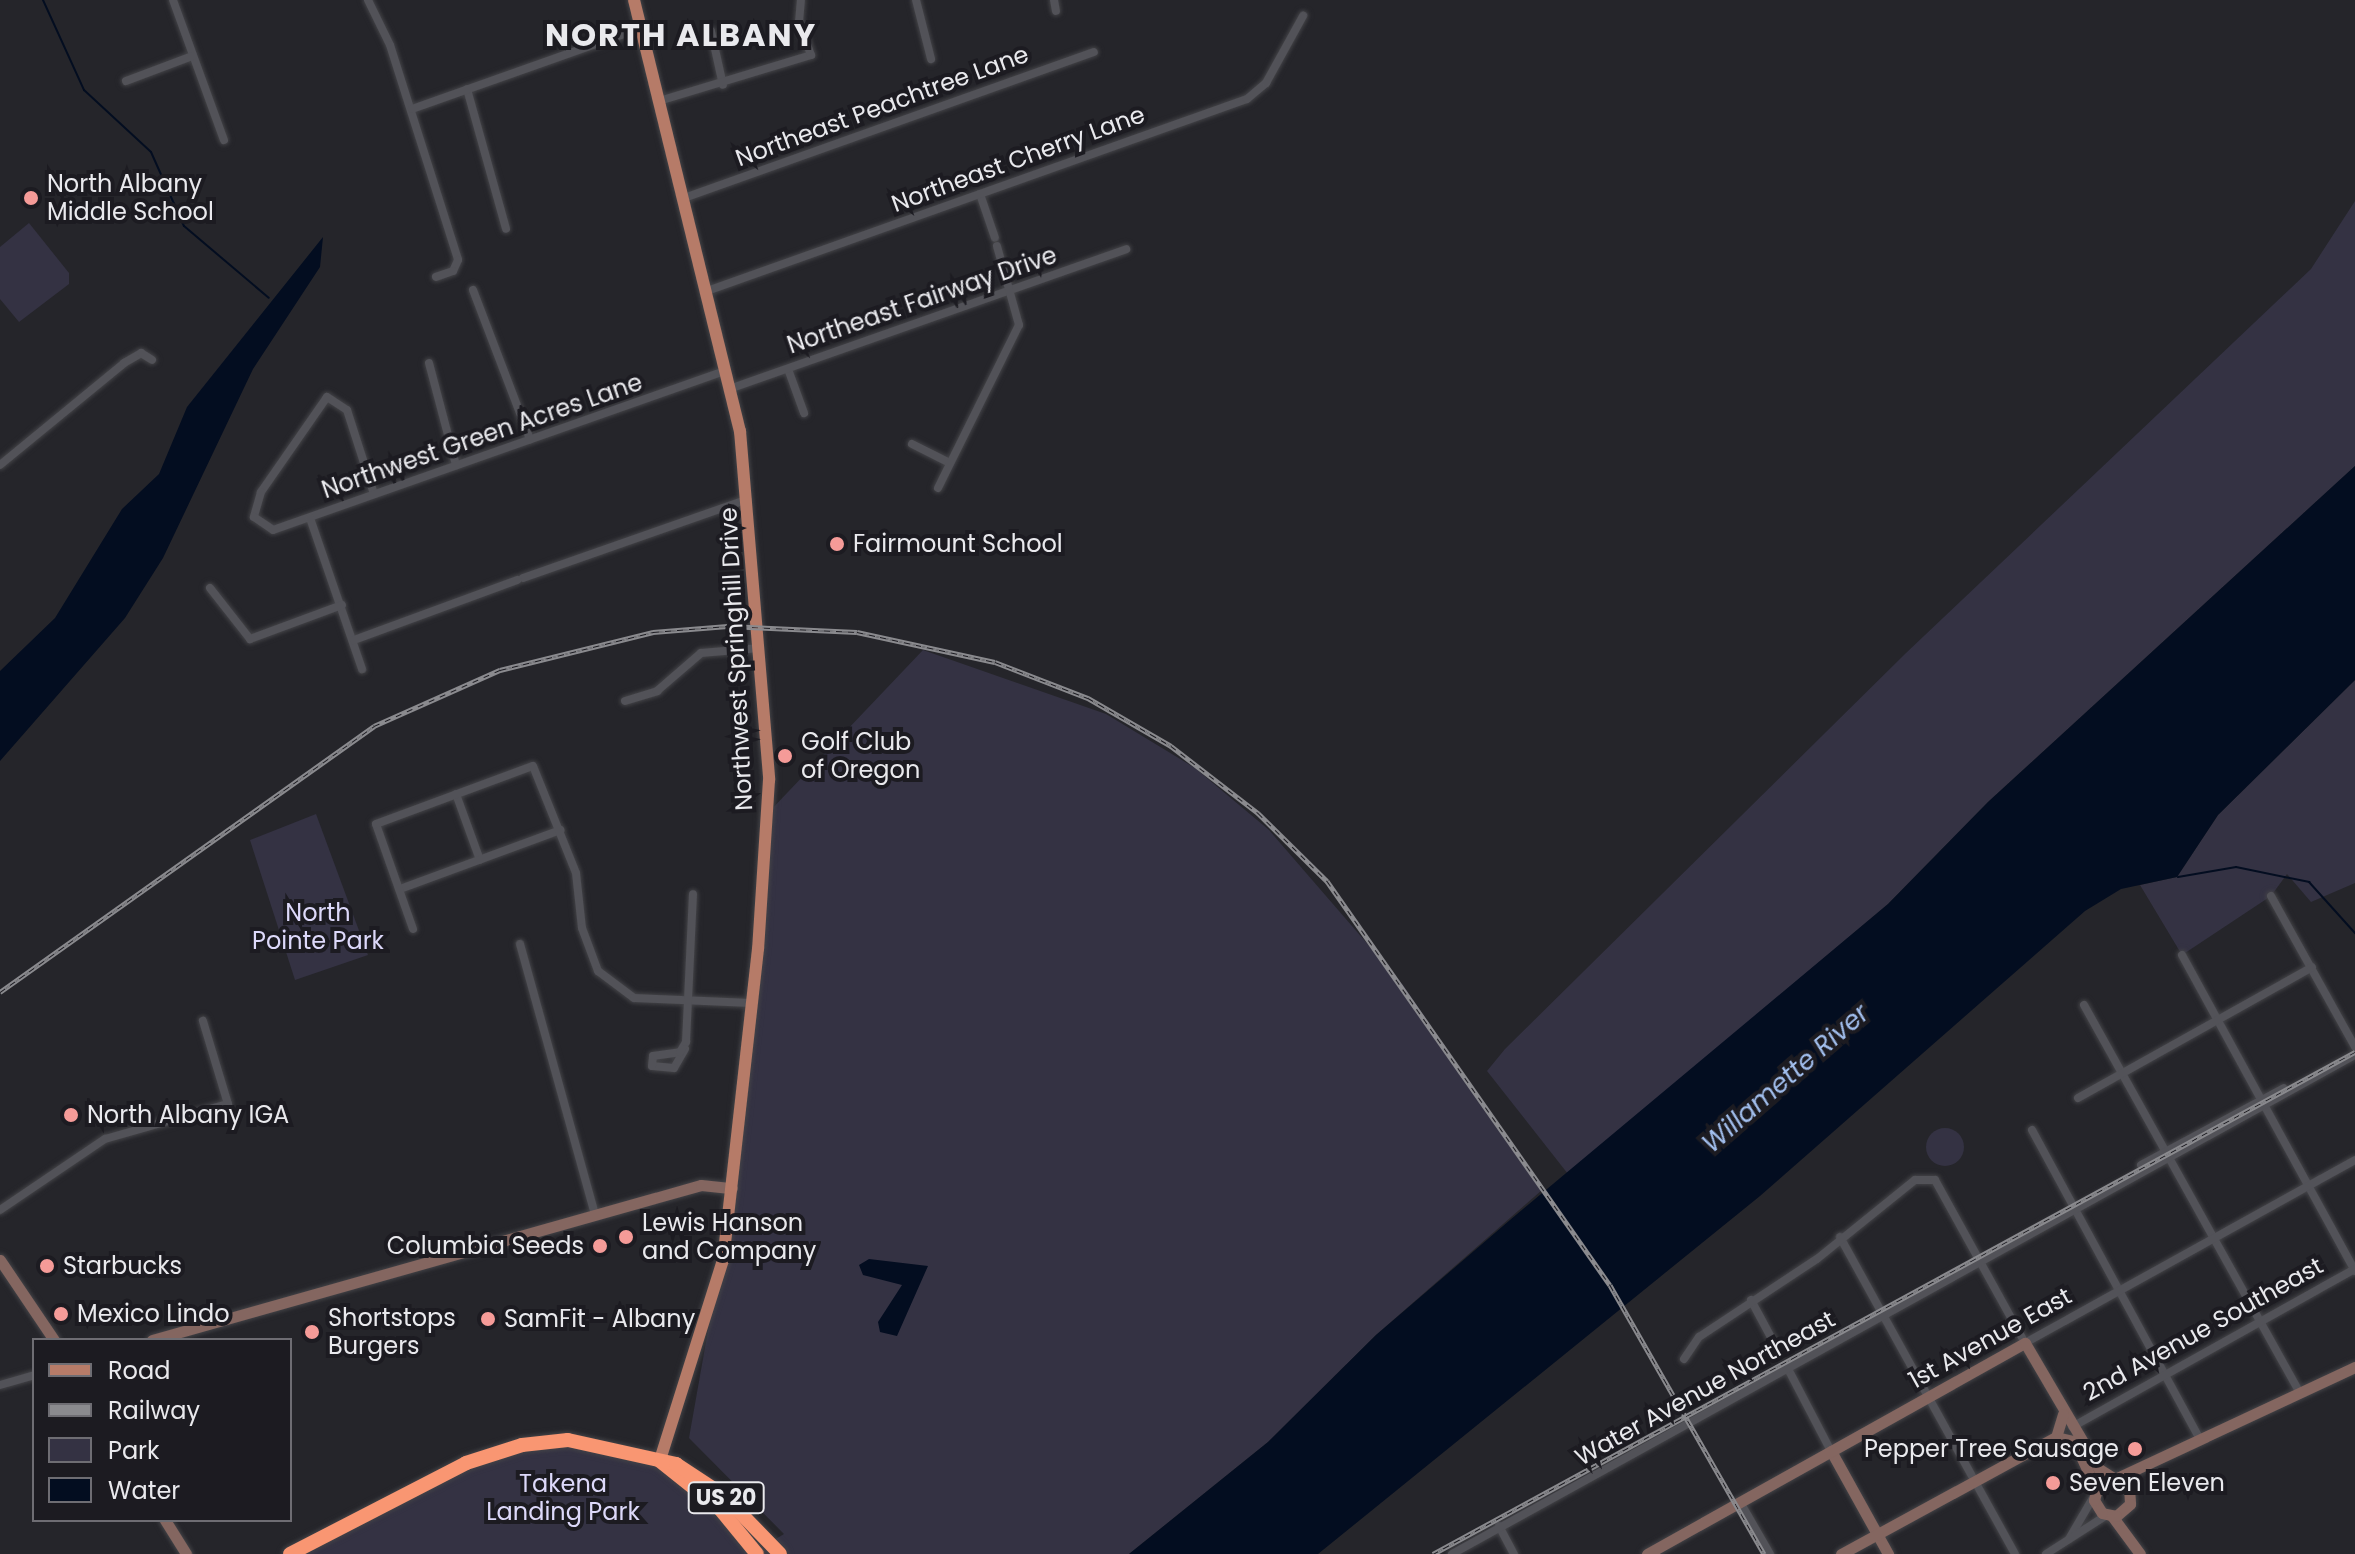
<!DOCTYPE html>
<style>
body{margin:0}
#map{position:relative;width:2355px;height:1554px;overflow:hidden;background:#25252a;font-family:Poppins,sans-serif}
div>[style]{position:absolute}
.green>*{inset:0;background:#343243}
.round{border-radius:50%}
.water>*{inset:0;background:#030d20}
.stream>*{height:2px;margin:-1px;padding:0 1px;transform-origin:1px;border-radius:1px;background:#030d20}
.roads{filter:drop-shadow(0 0 2px #434347) drop-shadow(0 0 2px #434347)}
.street>*{height:8px;margin:-4px;padding:0 4px;transform-origin:4px;border-radius:4px;background:#525258}
.secondary>*{height:11px;margin:-5.5px;padding:0 5.5px;transform-origin:5.5px;border-radius:5.5px;background:#846660}
.primary>*{height:12px;margin:-6px;padding:0 6px;transform-origin:6px;border-radius:6px;background:#b67b68}
.highway>*{height:14px;margin:-7px;padding:0 7px;transform-origin:7px;border-radius:7px;background:#f99672}
.rail>*{height:5px;margin-top:-2.5px;transform-origin:0;background:repeating-linear-gradient(90deg,#1c1b21 0 6px,#8a8a8e 0 12px);box-sizing:border-box;border-block:2px solid #8a8a8e}
.dots>*{width:22px;height:22px;translate:-50% -50%;box-sizing:border-box;border:4px solid #1c1b21;border-radius:50%}
span{translate:-50% -50%;white-space:nowrap;text-align:center;line-height:1.15;-webkit-text-stroke:8px #1c1b21;paint-order:stroke}
.shield-label span{padding:2px 6px;background:#1c1b21;border:2px solid;border-radius:6px;-webkit-text-stroke-width:0}
.shield-label{font-size:22px;color:#e9e9ed;font-weight:700}
.street-label{font-size:24px;color:#e9e9ed}
.poi-label{font-size:24px;color:#e9e9ed}
.left{translate:0 -50%;text-align:left}
.right{translate:-100% -50%;text-align:right}
.park-label{font-size:24px;color:#ddd9fa}
.water-label{font-size:26px;color:#a2bfee;font-style:italic}
.district-label{font-size:32px;color:#e9e9ed;font-weight:700;letter-spacing:2px}
.legend{position:absolute;left:32px;top:1338px;width:260px;height:184px;box-sizing:border-box;background:#1c1b21;border:2px solid #6e6d73;margin:0;padding:10px 14px;list-style:none;font-size:24px;color:#e9e9ed}
.legend li{display:flex;align-items:center;gap:16px;height:40px}
.legend b{width:40px;border:2px solid #6e6d73}
</style>
<div id="map">
<div class="green">
<div style="clip-path:polygon(2355px 201px,2355px 466px,1988px 802px,1888px 904px,1568px 1174px,1487px 1071px,1505px 1049px,1906px 653px,2311px 269px)"></div>
<div style="clip-path:polygon(29px 223px,69px 273px,69px 284px,19px 322px,0 299px,0 247px)"></div>
<div style="clip-path:polygon(923px 650px,1106px 714px,1195px 768px,1269px 830px,1403px 985px,1542px 1190px,1376px 1335px,1268px 1442px,1129px 1554px,290px 1554px,466px 1463px,568px 1440px,623px 1448px,674px 1477px,754px 1552px,784px 1534px,689px 1438px,727px 1223px,768px 813px)"></div>
<div style="clip-path:polygon(2355px 680px,2355px 883px,2311px 902px,2287px 874px,2271px 896px,2182px 955px,2140px 885px,2177px 877px,2218px 815px)"></div>
<div style="clip-path:polygon(316px 814px,368px 955px,295px 980px,250px 840px)"></div>
<div class="round" style="left:1926px;top:1128px;width:38px;height:38px"></div>
</div>
<div class="water">
<div style="clip-path:polygon(323px 237px,320px 267px,253px 369px,163px 558px,125px 618px,0 761px,0 671px,55px 618px,122px 509px,159px 474px,187px 407px)"></div>
<div style="clip-path:polygon(2355px 466px,2355px 680px,2218px 815px,2177px 877px,2121px 889px,2085px 911px,1760px 1196px,1318px 1554px,1129px 1554px,1268px 1442px,1376px 1335px,1510px 1220px,1888px 904px,1988px 802px)"></div>
<div style="clip-path:polygon(869px 1259px,928px 1266px,897px 1336px,880px 1332px,878px 1322px,902px 1285px,863px 1275px,859px 1265px)"></div>
</div>
<div class="stream">
<div style="left:43px;top:0;width:99px;rotate:65.5deg"></div>
<div style="left:84px;top:90px;width:91px;rotate:42.8deg"></div>
<div style="left:151px;top:152px;width:81px;rotate:66deg"></div>
<div style="left:184px;top:226px;width:111px;rotate:40.3deg"></div>
<div style="left:2178px;top:877px;width:59px;rotate:-9.8deg"></div>
<div style="left:2236px;top:867px;width:75px;rotate:11.6deg"></div>
<div style="left:2309px;top:882px;width:69px;rotate:48deg"></div>
</div>
<div class="roads">
<div class="street">
<div style="left:173px;top:0;width:149px;rotate:70deg"></div>
<div style="left:368px;top:0;width:50px;rotate:63.9deg"></div>
<div style="left:390px;top:45px;width:225px;rotate:72.4deg"></div>
<div style="left:458px;top:260px;width:12px;rotate:114deg"></div>
<div style="left:453px;top:271px;width:18px;rotate:161deg"></div>
<div style="left:916px;top:0;width:61px;rotate:75.7deg"></div>
<div style="left:1054px;top:0;width:11px;rotate:80deg"></div>
<div style="left:711px;top:31px;width:55px;rotate:77.5deg"></div>
<div style="left:126px;top:81px;width:71px;rotate:-20.7deg"></div>
<div style="left:467px;top:89px;width:145px;rotate:74.4deg"></div>
<div style="left:659px;top:101px;width:159px;rotate:-16.8deg"></div>
<div style="left:811px;top:55px;width:35px;rotate:-110deg"></div>
<div style="left:799px;top:22px;width:22px;rotate:-85deg"></div>
<div style="left:412px;top:109px;width:243px;rotate:-19.5deg"></div>
<div style="left:980px;top:194px;width:46px;rotate:71.2deg"></div>
<div style="left:684px;top:198px;width:435px;rotate:-19.6deg"></div>
<div style="left:473px;top:290px;width:160px;rotate:69.1deg"></div>
<div style="left:707px;top:291px;width:573px;rotate:-19.57deg"></div>
<div style="left:1247px;top:99px;width:25px;rotate:-40deg"></div>
<div style="left:1266px;top:83px;width:77px;rotate:-61.1deg"></div>
<div style="left:429px;top:363px;width:106px;rotate:75.2deg"></div>
<div style="left:788px;top:369px;width:47px;rotate:70deg"></div>
<div style="left:732px;top:388px;width:418px;rotate:-19.4deg"></div>
<div style="left:912px;top:444px;width:42px;rotate:26.6deg"></div>
<div style="left:0;top:465px;width:161px;rotate:-39.4deg"></div>
<div style="left:124px;top:363px;width:20px;rotate:-30deg"></div>
<div style="left:141px;top:353px;width:13px;rotate:32deg"></div>
<div style="left:938px;top:488px;width:182px;rotate:-63.6deg"></div>
<div style="left:1019px;top:325px;width:82px;rotate:-105.6deg"></div>
<div style="left:374px;top:494px;width:88px;rotate:-107.8deg"></div>
<div style="left:347px;top:410px;width:24px;rotate:-147deg"></div>
<div style="left:327px;top:397px;width:116px;rotate:124.8deg"></div>
<div style="left:261px;top:492px;width:26px;rotate:106deg"></div>
<div style="left:254px;top:517px;width:23px;rotate:34deg"></div>
<div style="left:273px;top:530px;width:481px;rotate:-19.4deg"></div>
<div style="left:310px;top:518px;width:160px;rotate:71deg"></div>
<div style="left:523px;top:578px;width:238px;rotate:-19.3deg"></div>
<div style="left:210px;top:588px;width:65px;rotate:51.9deg"></div>
<div style="left:250px;top:639px;width:98px;rotate:-20.3deg"></div>
<div style="left:354px;top:640px;width:174px;rotate:-20.2deg"></div>
<div style="left:625px;top:701px;width:34px;rotate:-17deg"></div>
<div style="left:657px;top:691px;width:58px;rotate:-40.8deg"></div>
<div style="left:701px;top:653px;width:59px;rotate:-4.8deg"></div>
<div style="left:456px;top:794px;width:70px;rotate:70deg"></div>
<div style="left:400px;top:889px;width:171px;rotate:-20.2deg"></div>
<div style="left:2271px;top:896px;width:173px;rotate:60.9deg"></div>
<div style="left:413px;top:929px;width:111px;rotate:-109.4deg"></div>
<div style="left:376px;top:824px;width:167px;rotate:-20.3deg"></div>
<div style="left:533px;top:766px;width:115px;rotate:68.1deg"></div>
<div style="left:576px;top:873px;width:55px;rotate:83.8deg"></div>
<div style="left:582px;top:928px;width:46px;rotate:69.6deg"></div>
<div style="left:598px;top:971px;width:45px;rotate:36.9deg"></div>
<div style="left:634px;top:998px;width:117px;rotate:2.4deg"></div>
<div style="left:520px;top:944px;width:281px;rotate:74.5deg"></div>
<div style="left:2182px;top:955px;width:360px;rotate:61.3deg"></div>
<div style="left:2084px;top:1005px;width:443px;rotate:60.9deg"></div>
<div style="left:685px;top:1049px;width:22px;rotate:120deg"></div>
<div style="left:674px;top:1068px;width:22px;rotate:-175deg"></div>
<div style="left:652px;top:1066px;width:10px;rotate:-84deg"></div>
<div style="left:653px;top:1056px;width:27px;rotate:-8deg"></div>
<div style="left:680px;top:1052px;width:12px;rotate:-59deg"></div>
<div style="left:686px;top:1042px;width:148px;rotate:-87.3deg"></div>
<div style="left:2078px;top:1098px;width:268px;rotate:-29.2deg"></div>
<div style="left:2032px;top:1130px;width:349px;rotate:61.5deg"></div>
<div style="left:2141px;top:1165px;width:162px;rotate:-28.3deg"></div>
<div style="left:0;top:1210px;width:127px;rotate:-34.1deg"></div>
<div style="left:105px;top:1139px;width:128px;rotate:-15.9deg"></div>
<div style="left:228px;top:1104px;width:87px;rotate:-106.8deg"></div>
<div style="left:1840px;top:1237px;width:362px;rotate:61.1deg"></div>
<div style="left:1751px;top:1300px;width:61px;rotate:61.8deg"></div>
<div style="left:1684px;top:1359px;width:27px;rotate:-56deg"></div>
<div style="left:1699px;top:1337px;width:141px;rotate:-33.5deg"></div>
<div style="left:1817px;top:1259px;width:126px;rotate:-38.9deg"></div>
<div style="left:1915px;top:1180px;width:20px"></div>
<div style="left:1935px;top:1180px;width:186px;rotate:61.1deg"></div>
<div style="left:2025px;top:1343px;width:377px;rotate:-29deg"></div>
<div style="left:1787px;top:1367px;width:95px;rotate:62.4deg"></div>
<div style="left:0;top:1385px;width:35px;rotate:-16deg"></div>
<div style="left:2072px;top:1427px;width:324px;rotate:-29.2deg"></div>
<div style="left:1740px;top:1502px;width:60px;rotate:60deg"></div>
<div style="left:1499px;top:1526px;width:32px;rotate:62deg"></div>
<div style="left:2069px;top:1539px;width:50px;rotate:-59.8deg"></div>
<div style="left:1452px;top:1554px;width:1032px;rotate:-28.93deg"></div>
<div style="left:2046px;top:1554px;width:72px;rotate:-32.6deg"></div>
</div>
<div class="secondary">
<div style="left:0;top:1260px;width:97px;rotate:56deg"></div>
<div style="left:152px;top:1340px;width:570px;rotate:-15.77deg"></div>
<div style="left:701px;top:1185px;width:31px;rotate:6deg"></div>
<div style="left:2056px;top:1437px;width:18px;rotate:13deg"></div>
<div style="left:2074px;top:1441px;width:53px;rotate:65.4deg"></div>
<div style="left:1831px;top:1451px;width:118px;rotate:61deg"></div>
<div style="left:2117px;top:1478px;width:263px;rotate:-25deg"></div>
<div style="left:2112px;top:1516px;width:47px;rotate:53.6deg"></div>
<div style="left:165px;top:1520px;width:40px;rotate:58deg"></div>
<div style="left:1647px;top:1554px;width:433px;rotate:-29.2deg"></div>
<div style="left:2025px;top:1343px;width:146px;rotate:59.6deg"></div>
<div style="left:2099px;top:1469px;width:36px;rotate:32deg"></div>
<div style="left:2129px;top:1488px;width:16px;rotate:86deg"></div>
<div style="left:2130px;top:1504px;width:18px;rotate:139deg"></div>
<div style="left:2116px;top:1516px;width:14px;rotate:-168deg"></div>
<div style="left:2102px;top:1513px;width:15px;rotate:-122deg"></div>
<div style="left:2094px;top:1500px;width:16px;rotate:-75deg"></div>
<div style="left:2098px;top:1485px;width:16px;rotate:-27deg"></div>
<div style="left:1841px;top:1554px;width:245px;rotate:-28.6deg"></div>
<div style="left:2056px;top:1437px;width:24px;rotate:-73deg"></div>
</div>
<div class="primary">
<div style="left:634px;top:0;width:444px;rotate:76.2deg"></div>
<div style="left:740px;top:431px;width:350px;rotate:85.2deg"></div>
<div style="left:769px;top:780px;width:169px;rotate:93.7deg"></div>
<div style="left:758px;top:949px;width:313px;rotate:96.4deg"></div>
<div style="left:723px;top:1260px;width:210px;rotate:107.5deg"></div>
</div>
<div class="highway">
<div style="left:660px;top:1461px;width:77px;rotate:38.7deg"></div>
<div style="left:720px;top:1509px;width:58px;rotate:50.6deg"></div>
<div style="left:290px;top:1554px;width:198px;rotate:-27.3deg"></div>
<div style="left:466px;top:1463px;width:59px;rotate:-17.8deg"></div>
<div style="left:522px;top:1445px;width:46px;rotate:-6.2deg"></div>
<div style="left:568px;top:1440px;width:111px;rotate:12.5deg"></div>
<div style="left:676px;top:1464px;width:56px;rotate:33.4deg"></div>
<div style="left:723px;top:1495px;width:82px;rotate:46deg"></div>
</div>
</div>
<div class="rail">
<div style="left:0;top:992px;width:459px;rotate:-35.4deg"></div>
<div style="left:374px;top:726px;width:138px;rotate:-24deg"></div>
<div style="left:500px;top:670px;width:158px;rotate:-13.9deg"></div>
<div style="left:653px;top:632px;width:75px;rotate:-4.6deg"></div>
<div style="left:728px;top:626px;width:129px;rotate:2.7deg"></div>
<div style="left:857px;top:632px;width:141px;rotate:12.3deg"></div>
<div style="left:995px;top:662px;width:100px;rotate:21.2deg"></div>
<div style="left:1088px;top:698px;width:96px;rotate:30deg"></div>
<div style="left:1171px;top:746px;width:110px;rotate:37.6deg"></div>
<div style="left:1258px;top:813px;width:97px;rotate:44.6deg"></div>
<div style="left:1327px;top:881px;width:493px;rotate:55deg"></div>
<div style="left:1610px;top:1285px;width:310px;rotate:60.2deg"></div>
<div style="left:1433px;top:1554px;width:1050px;rotate:-28.57deg"></div>
</div>
<div class="dots">
<div style="left:31px;top:198px;background:#f59b98"></div>
<div style="left:837px;top:544px;background:#f59b98"></div>
<div style="left:785px;top:756px;background:#f59b98"></div>
<div style="left:71px;top:1115px;background:#f59b98"></div>
<div style="left:626px;top:1237px;background:#f59b98"></div>
<div style="left:600px;top:1246px;background:#f59b98"></div>
<div style="left:47px;top:1266px;background:#f59b98"></div>
<div style="left:61px;top:1314px;background:#f59b98"></div>
<div style="left:488px;top:1319px;background:#f59b98"></div>
<div style="left:312px;top:1332px;background:#f59b98"></div>
<div style="left:2135px;top:1449px;background:#f59b98"></div>
<div style="left:2053px;top:1483px;background:#f59b98"></div>
</div>
<div class="shield-label">
<span style="left:726px;top:1498px">US 20</span>
</div>
<div class="street-label">
<span style="left:882px;top:106px;rotate:-20deg">Northeast Peachtree Lane</span>
<span style="left:1018px;top:159px;rotate:-20deg">Northeast Cherry Lane</span>
<span style="left:922px;top:300px;rotate:-19deg">Northeast Fairway Drive</span>
<span style="left:482px;top:436px;rotate:-19deg">Northwest Green Acres Lane</span>
<span style="left:736px;top:659px;rotate:-93deg">Northwest Springhill Drive</span>
<span style="left:2203px;top:1329px;rotate:-29deg">2nd Avenue Southeast</span>
<span style="left:1990px;top:1338px;rotate:-29deg">1st Avenue East</span>
<span style="left:1705px;top:1388px;rotate:-29deg">Water Avenue Northeast</span>
</div>
<div class="poi-label">
<span class="left" style="left:47px;top:198px">North Albany<br>Middle School</span>
<span class="left" style="left:853px;top:544px">Fairmount School</span>
<span class="left" style="left:801px;top:756px">Golf Club<br>of Oregon</span>
<span class="left" style="left:87px;top:1115px">North Albany IGA</span>
<span class="left" style="left:642px;top:1237px">Lewis Hanson<br>and Company</span>
<span class="right" style="left:584px;top:1246px">Columbia Seeds</span>
<span class="left" style="left:63px;top:1266px">Starbucks</span>
<span class="left" style="left:77px;top:1314px">Mexico Lindo</span>
<span class="left" style="left:328px;top:1332px">Shortstops<br>Burgers</span>
<span class="left" style="left:504px;top:1319px">SamFit - Albany</span>
<span class="right" style="left:2119px;top:1449px">Pepper Tree Sausage</span>
<span class="left" style="left:2069px;top:1483px">Seven Eleven</span>
</div>
<div class="park-label">
<span style="left:318px;top:927px">North<br>Pointe Park</span>
<span style="left:563px;top:1498px">Takena<br>Landing Park</span>
</div>
<div class="water-label">
<span style="left:1786px;top:1079px;rotate:-41deg">Willamette River</span>
</div>
<div class="district-label">
<span style="left:681px;top:35px">NORTH ALBANY</span>
</div>
<ul class="legend">
<li><b style="height:10px;background:#b67b68"></b>Road</li>
<li><b style="height:10px;background:#8a8a8e"></b>Railway</li>
<li><b style="height:22px;background:#343243"></b>Park</li>
<li><b style="height:22px;background:#030d20"></b>Water</li>
</ul>
</div>
